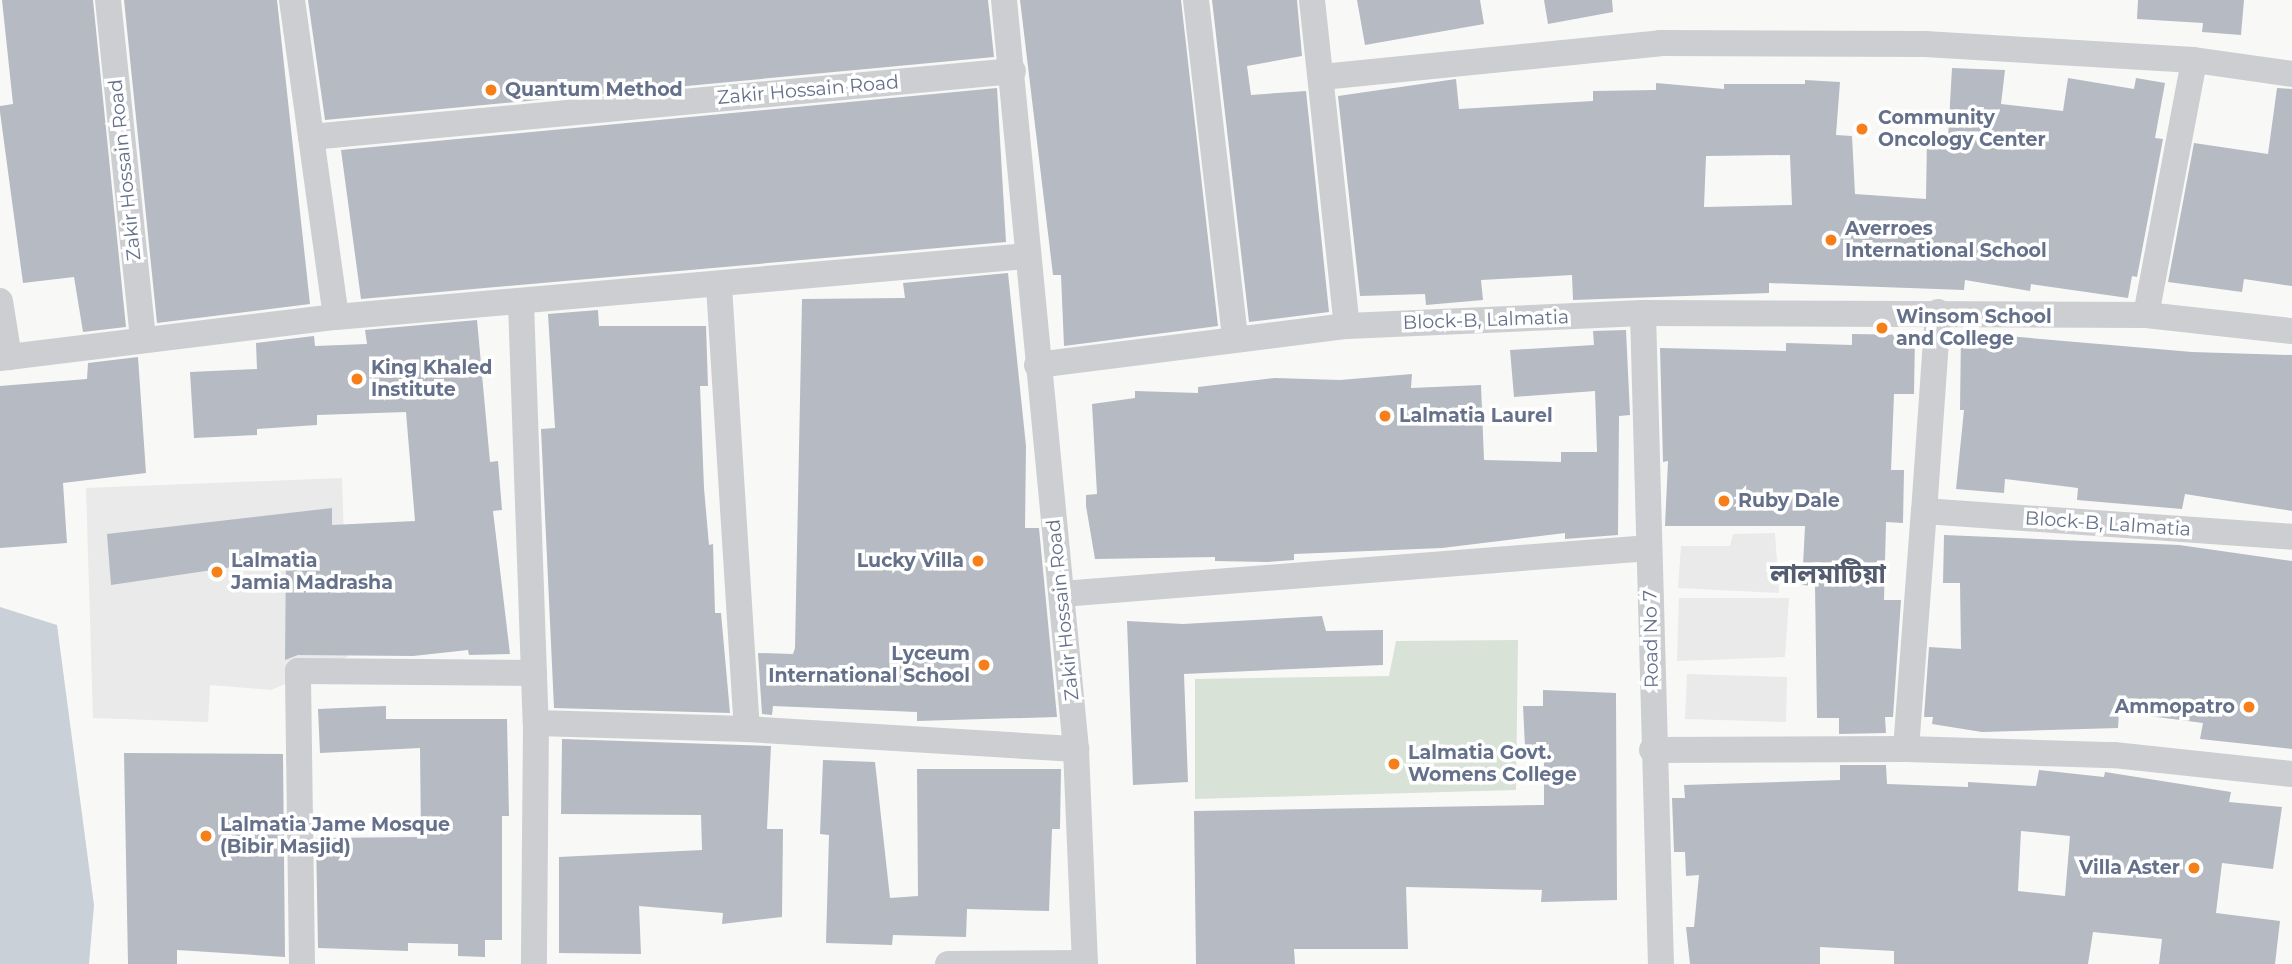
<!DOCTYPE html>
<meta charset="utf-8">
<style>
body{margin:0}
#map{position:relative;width:2292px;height:964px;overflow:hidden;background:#f8f9f6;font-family:Montserrat,"Noto Sans Bengali",sans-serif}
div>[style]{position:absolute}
.built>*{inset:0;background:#e9eae9}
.green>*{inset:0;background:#d8e2d7}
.water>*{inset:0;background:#c9d0d7}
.building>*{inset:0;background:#b5bac3}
.street>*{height:26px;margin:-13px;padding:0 13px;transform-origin:13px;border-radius:13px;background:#ccced2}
.dots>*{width:19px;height:19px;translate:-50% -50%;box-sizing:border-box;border:4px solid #fff;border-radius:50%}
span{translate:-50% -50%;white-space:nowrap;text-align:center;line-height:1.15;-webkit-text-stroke:7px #fff;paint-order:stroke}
.poi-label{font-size:19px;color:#65718b;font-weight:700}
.left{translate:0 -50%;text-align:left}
.right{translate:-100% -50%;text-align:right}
.street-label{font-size:19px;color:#65718b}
.district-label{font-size:26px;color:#545d6f;font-weight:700}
</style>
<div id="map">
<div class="built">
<div style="clip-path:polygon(342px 478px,348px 657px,271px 690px,210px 685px,208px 722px,93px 718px,86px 488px)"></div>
<div style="clip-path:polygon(1775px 533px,1779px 593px,1678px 588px,1681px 546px,1730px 546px,1733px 534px)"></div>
<div style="clip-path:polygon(1679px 598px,1789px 598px,1785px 657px,1677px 661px)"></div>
<div style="clip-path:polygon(1687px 674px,1787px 677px,1786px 722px,1685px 719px)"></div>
</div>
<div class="green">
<div style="clip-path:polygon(1518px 640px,1516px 790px,1195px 799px,1195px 679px,1389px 676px,1396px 641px)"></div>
</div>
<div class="water">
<div style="clip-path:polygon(0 607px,57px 625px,94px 905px,89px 964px,0 964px)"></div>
</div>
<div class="building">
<div style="clip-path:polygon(2px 0,93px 0,126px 327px,83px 332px,74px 277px,23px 283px,0 112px,0 106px,13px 104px)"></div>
<div style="clip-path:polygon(124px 0,277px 0,310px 304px,157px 323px)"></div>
<div style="clip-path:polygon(308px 0,988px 0,994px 57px,325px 120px)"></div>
<div style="clip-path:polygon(1020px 0,1181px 0,1218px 326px,1064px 346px,1061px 275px,1053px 275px)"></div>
<div style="clip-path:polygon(1212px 0,1297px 0,1302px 56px,1247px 66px,1251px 95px,1306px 91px,1329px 312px,1249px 322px)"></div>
<div style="clip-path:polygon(1357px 0,1480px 0,1484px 24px,1365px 45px)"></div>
<div style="clip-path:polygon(1544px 0,1612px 0,1613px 12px,1548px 24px)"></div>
<div style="clip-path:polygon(2138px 0,2244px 0,2241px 35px,2202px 32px,2203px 23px,2137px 19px)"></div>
<div style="clip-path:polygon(evenodd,1952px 68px,2005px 70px,2001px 104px,2063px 111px,2068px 78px,2134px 89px,2136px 78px,2165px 83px,2155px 138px,2163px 139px,2137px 277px,2132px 276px,2128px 298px,2031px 284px,2030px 291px,1965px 280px,1964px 290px,1769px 283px,1769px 293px,1573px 300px,1572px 275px,1481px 280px,1483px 300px,1426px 305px,1425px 294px,1360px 296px,1338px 96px,1456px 79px,1459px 109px,1593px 101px,1593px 91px,1656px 90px,1656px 83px,1724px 89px,1724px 84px,1805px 84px,1805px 80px,1840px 82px,1836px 135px,1852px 136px,1855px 194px,1926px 199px,1927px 137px,1948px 138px,1952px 68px,1790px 155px,1792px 205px,1704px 207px,1706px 156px,1790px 155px)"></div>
<div style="clip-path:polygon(997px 88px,1006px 242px,361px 299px,341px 150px)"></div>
<div style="clip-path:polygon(2277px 88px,2292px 89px,2292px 286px,2244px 279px,2242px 292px,2168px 282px,2194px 143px,2268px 154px)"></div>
<div style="clip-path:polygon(1008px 273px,1026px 446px,1025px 528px,1039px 528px,1057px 717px,917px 721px,917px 712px,773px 706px,772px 715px,762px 714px,758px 653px,793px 654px,795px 648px,802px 299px,905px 298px,903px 283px)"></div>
<div style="clip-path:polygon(598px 310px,599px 326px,706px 326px,708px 386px,700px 386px,704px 488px,709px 545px,713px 544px,715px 613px,721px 613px,730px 713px,554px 708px,541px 429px,555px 428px,548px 314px)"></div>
<div style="clip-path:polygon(477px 320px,490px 462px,498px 461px,502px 510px,493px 511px,510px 654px,469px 655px,468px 650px,413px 656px,298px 655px,285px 660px,286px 559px,111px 585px,107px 534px,332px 508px,332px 525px,415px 521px,406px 412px,317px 415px,317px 425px,257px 429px,257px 435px,194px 438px,190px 372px,257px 369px,256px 343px,314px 336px,315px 346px,367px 344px,365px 330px)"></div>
<div style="clip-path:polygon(1626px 330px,1630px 415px,1619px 416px,1618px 535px,1565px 539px,1565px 533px,1442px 548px,1294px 554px,1294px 560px,1267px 562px,1215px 561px,1215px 557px,1095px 559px,1086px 506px,1086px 495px,1097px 494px,1092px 404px,1135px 398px,1135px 391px,1198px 393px,1198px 387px,1275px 378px,1340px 380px,1412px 374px,1411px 388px,1481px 385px,1484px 460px,1561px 462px,1561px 452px,1597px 452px,1595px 391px,1514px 397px,1510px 350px,1594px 345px,1593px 331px)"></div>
<div style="clip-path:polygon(1961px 332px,2192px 352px,2292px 355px,2292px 511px,2185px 494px,2182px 509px,2077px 500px,2078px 488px,2005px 479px,2004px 493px,1956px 489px,1964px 410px,1960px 410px)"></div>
<div style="clip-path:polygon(1852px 334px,1915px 335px,1914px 394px,1894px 394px,1891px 470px,1904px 470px,1903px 523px,1886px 522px,1884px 600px,1901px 600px,1893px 717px,1885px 717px,1886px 733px,1839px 734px,1839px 718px,1817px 718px,1815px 586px,1802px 585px,1805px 526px,1665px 526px,1668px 461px,1663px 462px,1660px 348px,1786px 351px,1786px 343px,1852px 345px)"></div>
<div style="clip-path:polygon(138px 357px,146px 473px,63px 483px,67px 543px,0 548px,0 386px,87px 379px,88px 363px)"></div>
<div style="clip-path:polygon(1944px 535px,2179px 545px,2292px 561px,2292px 749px,2200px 739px,2203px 723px,2119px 712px,2118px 728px,1982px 732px,1932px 724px,1933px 717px,1924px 717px,1929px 647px,1961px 649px,1960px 583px,1943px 583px)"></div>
<div style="clip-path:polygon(1322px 616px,1326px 631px,1383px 630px,1383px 665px,1184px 674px,1188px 782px,1133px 785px,1127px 621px,1183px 624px)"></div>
<div style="clip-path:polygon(1543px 690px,1616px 693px,1617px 900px,1541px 902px,1542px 890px,1406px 887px,1408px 949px,1294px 949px,1295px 964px,1196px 964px,1194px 811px,1544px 805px,1544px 745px,1525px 747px,1523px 706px,1543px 706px)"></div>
<div style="clip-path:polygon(386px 706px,386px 719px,507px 719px,509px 816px,502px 816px,502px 940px,485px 940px,485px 957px,458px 956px,458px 944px,408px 943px,408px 951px,318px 948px,316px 838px,421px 837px,420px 748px,320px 753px,318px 709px)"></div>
<div style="clip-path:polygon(562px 739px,771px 746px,767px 829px,783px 829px,782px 917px,722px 924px,723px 913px,639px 906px,641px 954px,559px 953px,559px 857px,702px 850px,701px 815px,561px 814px)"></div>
<div style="clip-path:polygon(124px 753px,283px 754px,285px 957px,177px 950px,177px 964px,128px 964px)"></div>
<div style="clip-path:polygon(823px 760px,875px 762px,890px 898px,918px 896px,917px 769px,1061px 769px,1060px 829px,1052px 829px,1049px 911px,967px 909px,966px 937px,893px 935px,892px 945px,826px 943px,829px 835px,820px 834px)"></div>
<div style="clip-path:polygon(evenodd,1840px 765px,1886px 765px,1887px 784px,1968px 787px,1968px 782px,2036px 786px,2039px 770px,2104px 777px,2105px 772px,2231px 792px,2229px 802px,2282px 807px,2273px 869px,2222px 863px,2216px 913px,2280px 921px,2275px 964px,2159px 964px,2162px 939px,2093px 932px,2088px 964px,1894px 964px,1894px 951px,1820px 947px,1820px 964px,1690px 964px,1686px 927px,1694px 927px,1699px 875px,1686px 876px,1685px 852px,1674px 852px,1672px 798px,1685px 798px,1684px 785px,1840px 780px,1840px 765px,2021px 831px,2070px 836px,2065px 896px,2018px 891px,2021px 831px)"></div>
</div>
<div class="street">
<div style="left:108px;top:0;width:342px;rotate:84.1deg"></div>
<div style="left:292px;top:0;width:320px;rotate:82.1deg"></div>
<div style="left:1004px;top:0;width:752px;rotate:84.51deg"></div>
<div style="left:1076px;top:749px;width:215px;rotate:87.6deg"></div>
<div style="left:1196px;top:0;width:340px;rotate:83.4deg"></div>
<div style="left:1312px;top:0;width:328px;rotate:83.9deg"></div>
<div style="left:1322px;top:77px;width:340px;rotate:-5.7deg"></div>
<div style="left:1660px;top:43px;width:265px;rotate:0.2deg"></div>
<div style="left:1925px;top:44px;width:269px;rotate:3.4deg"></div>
<div style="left:2194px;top:60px;width:99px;rotate:8.1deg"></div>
<div style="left:311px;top:137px;width:705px;rotate:-5.37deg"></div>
<div style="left:719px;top:286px;width:444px;rotate:86.4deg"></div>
<div style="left:0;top:301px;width:57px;rotate:80.9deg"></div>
<div style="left:521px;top:303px;width:420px;rotate:88deg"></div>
<div style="left:536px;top:723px;width:241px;rotate:90.5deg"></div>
<div style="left:1938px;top:312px;width:199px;rotate:94deg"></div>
<div style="left:1924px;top:511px;width:369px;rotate:4deg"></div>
<div style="left:1643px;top:313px;width:651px;rotate:88.42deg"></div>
<div style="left:2146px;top:315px;width:259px;rotate:-79.3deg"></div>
<div style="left:0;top:358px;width:338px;rotate:-7deg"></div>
<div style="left:336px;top:317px;width:693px;rotate:-5.05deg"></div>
<div style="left:1037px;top:365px;width:312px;rotate:-7.2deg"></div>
<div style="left:1347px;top:326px;width:296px;rotate:-2.5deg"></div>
<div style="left:1643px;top:313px;width:503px;rotate:0.23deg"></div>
<div style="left:2146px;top:315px;width:147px;rotate:6.3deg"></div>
<div style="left:1062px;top:594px;width:589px;rotate:-4.48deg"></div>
<div style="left:536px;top:723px;width:211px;rotate:1.6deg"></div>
<div style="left:747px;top:729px;width:330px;rotate:3.5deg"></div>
<div style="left:1906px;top:749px;width:239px;rotate:-85.7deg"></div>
<div style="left:1652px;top:750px;width:254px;rotate:-0.2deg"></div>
<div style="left:1906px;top:749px;width:208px;rotate:1.7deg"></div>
<div style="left:2114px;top:755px;width:179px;rotate:6.1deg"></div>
<div style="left:302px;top:964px;width:293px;rotate:-90.8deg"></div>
<div style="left:298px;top:671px;width:236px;rotate:0.5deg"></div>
<div style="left:948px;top:964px;width:137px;rotate:-0.4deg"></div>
</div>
<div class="dots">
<div style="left:491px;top:90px;background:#f67f19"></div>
<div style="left:1862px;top:129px;background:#f67f19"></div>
<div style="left:1831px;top:240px;background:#f67f19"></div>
<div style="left:1882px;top:328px;background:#f67f19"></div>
<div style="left:357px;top:379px;background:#f67f19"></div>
<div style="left:1385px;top:416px;background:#f67f19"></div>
<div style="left:1724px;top:501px;background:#f67f19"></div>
<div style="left:978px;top:561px;background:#f67f19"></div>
<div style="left:217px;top:572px;background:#f67f19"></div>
<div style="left:984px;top:665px;background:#f67f19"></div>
<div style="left:2249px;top:707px;background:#f67f19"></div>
<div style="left:1394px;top:764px;background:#f67f19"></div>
<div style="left:206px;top:836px;background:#f67f19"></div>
<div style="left:2194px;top:868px;background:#f67f19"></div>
</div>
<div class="poi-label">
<span class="left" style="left:505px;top:90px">Quantum Method</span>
<span class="left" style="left:1878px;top:129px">Community<br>Oncology Center</span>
<span class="left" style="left:1845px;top:240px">Averroes<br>International School</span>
<span class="left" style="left:1896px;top:328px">Winsom School<br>and College</span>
<span class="left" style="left:371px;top:379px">King Khaled<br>Institute</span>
<span class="left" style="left:1399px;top:416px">Lalmatia Laurel</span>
<span class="left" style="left:1738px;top:501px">Ruby Dale</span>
<span class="left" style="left:231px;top:572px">Lalmatia<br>Jamia Madrasha</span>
<span class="right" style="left:964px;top:561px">Lucky Villa</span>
<span class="right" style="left:970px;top:665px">Lyceum<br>International School</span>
<span class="right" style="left:2235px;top:707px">Ammopatro</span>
<span class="left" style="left:1408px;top:764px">Lalmatia Govt.<br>Womens College</span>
<span class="left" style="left:220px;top:836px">Lalmatia Jame Mosque<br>(Bibir Masjid)</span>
<span class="right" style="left:2180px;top:868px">Villa Aster</span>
</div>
<div class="street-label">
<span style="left:808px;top:90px;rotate:-5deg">Zakir Hossain Road</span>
<span style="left:125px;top:170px;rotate:-96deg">Zakir Hossain Road</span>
<span style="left:1486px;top:320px;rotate:-2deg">Block-B, Lalmatia</span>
<span style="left:2108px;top:524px;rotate:4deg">Block-B, Lalmatia</span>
<span style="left:1063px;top:610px;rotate:-96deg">Zakir Hossain Road</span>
<span style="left:1651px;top:639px;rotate:-91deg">Road No 7</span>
</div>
<div class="district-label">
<span style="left:1828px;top:575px">লালমাটিয়া</span>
</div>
</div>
